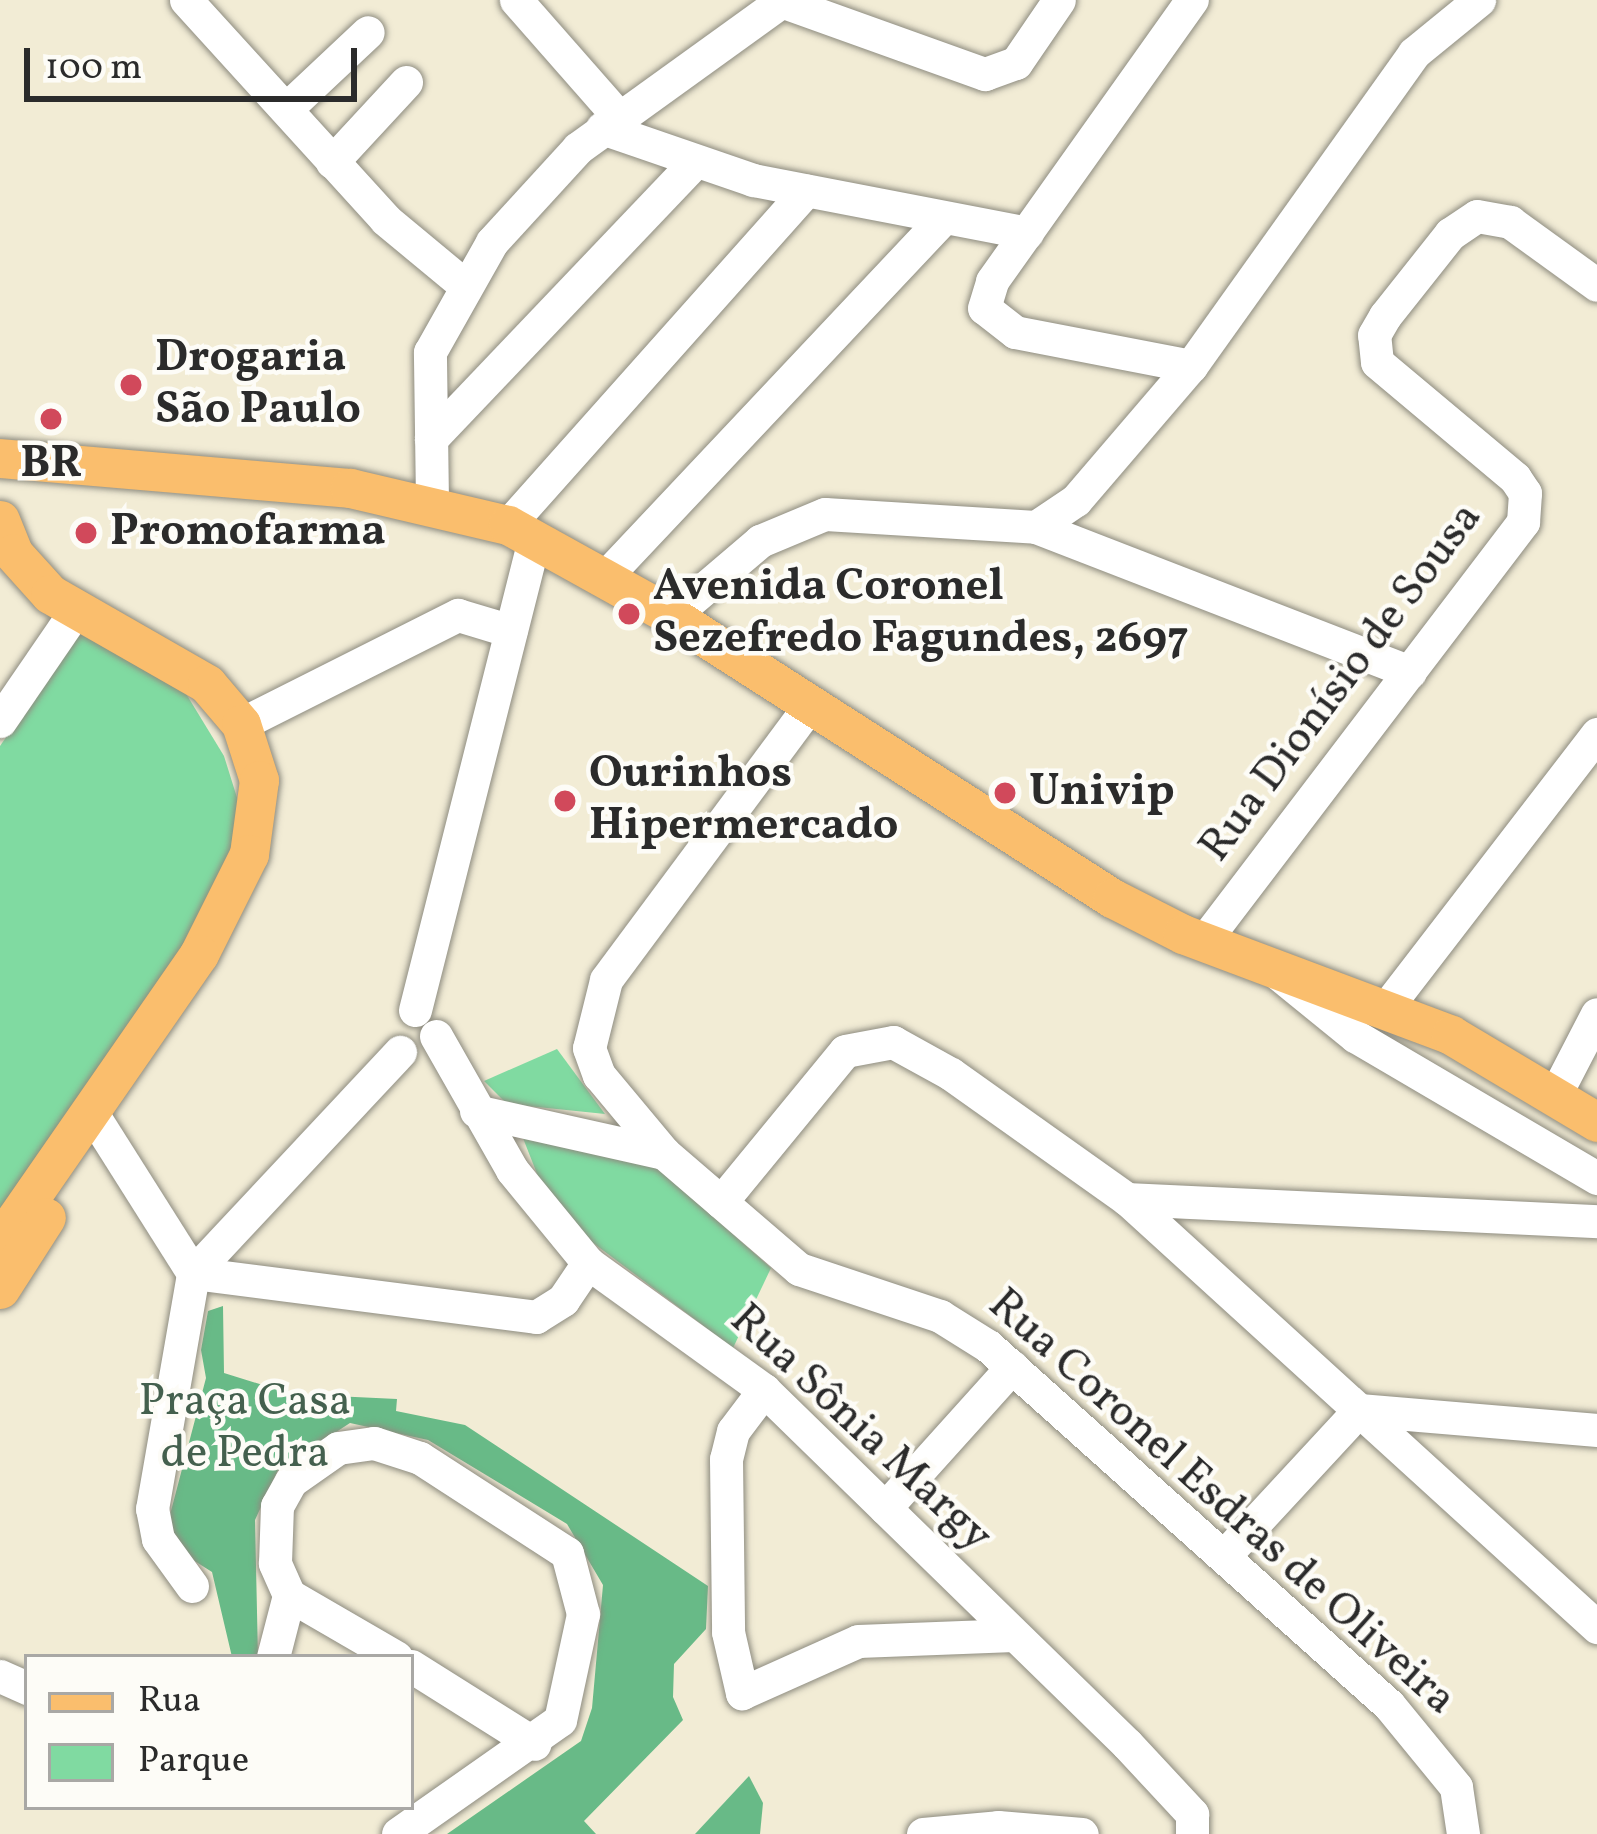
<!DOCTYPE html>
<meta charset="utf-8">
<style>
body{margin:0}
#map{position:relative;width:1597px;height:1834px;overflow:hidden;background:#f2ecd5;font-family:Vollkorn,serif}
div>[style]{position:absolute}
.green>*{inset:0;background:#80daa1}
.forest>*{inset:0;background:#68ba87}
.roads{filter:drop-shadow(0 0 3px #8e8c80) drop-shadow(0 0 3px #8e8c80)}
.minor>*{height:33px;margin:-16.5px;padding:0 16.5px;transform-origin:16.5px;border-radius:16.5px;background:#fff}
.major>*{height:39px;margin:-19.5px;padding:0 19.5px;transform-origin:19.5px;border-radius:19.5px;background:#fabe6d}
.dots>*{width:33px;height:33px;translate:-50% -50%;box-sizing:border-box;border:6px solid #fdfcf7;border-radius:50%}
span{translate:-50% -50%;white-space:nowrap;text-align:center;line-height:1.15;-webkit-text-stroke:9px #fdfcf7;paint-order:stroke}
.poi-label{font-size:45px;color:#2b2b2b;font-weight:700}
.left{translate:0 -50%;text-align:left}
.street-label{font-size:45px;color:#2b2b2b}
.park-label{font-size:45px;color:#44604e}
.legend{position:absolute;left:24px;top:1654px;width:390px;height:156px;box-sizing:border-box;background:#fdfcf7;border:3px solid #a9a8a5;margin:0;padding:15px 21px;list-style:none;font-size:36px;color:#2b2b2b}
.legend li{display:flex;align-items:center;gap:24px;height:60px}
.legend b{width:60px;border:3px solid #a9a8a5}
.scale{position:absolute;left:24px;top:48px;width:333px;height:54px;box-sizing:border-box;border:6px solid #2b2b2b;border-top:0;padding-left:15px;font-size:36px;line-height:42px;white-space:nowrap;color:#2b2b2b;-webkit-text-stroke:9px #fdfcf7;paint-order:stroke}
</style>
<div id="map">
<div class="green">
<div style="clip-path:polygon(79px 632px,185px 692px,224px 756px,239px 804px,224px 883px,0 1221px,0 746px)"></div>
<div style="clip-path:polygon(557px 1049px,605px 1114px,507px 1104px,484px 1081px)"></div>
<div style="clip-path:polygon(521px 1133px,652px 1163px,771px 1268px,733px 1348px,552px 1212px)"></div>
</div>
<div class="forest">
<div style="clip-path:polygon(223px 1306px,224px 1373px,292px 1394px,397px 1399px,396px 1411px,465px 1425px,708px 1586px,706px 1629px,674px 1664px,673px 1697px,683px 1720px,584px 1821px,596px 1834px,447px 1834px,581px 1741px,592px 1708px,603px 1585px,567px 1524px,428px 1440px,350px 1423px,278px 1470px,255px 1520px,258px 1657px,232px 1657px,212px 1572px,182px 1553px,167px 1526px,206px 1378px,201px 1350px,208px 1311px)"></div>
<div style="clip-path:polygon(749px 1776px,763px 1803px,760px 1834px,695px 1834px)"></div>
</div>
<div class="roads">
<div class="minor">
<div style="left:186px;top:0;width:297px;rotate:47.7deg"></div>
<div style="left:386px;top:220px;width:100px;rotate:39.7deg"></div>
<div style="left:516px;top:0;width:154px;rotate:48.7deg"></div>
<div style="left:778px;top:0;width:220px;rotate:19.7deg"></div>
<div style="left:985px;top:74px;width:33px;rotate:-20deg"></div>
<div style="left:1016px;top:63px;width:76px;rotate:-55.7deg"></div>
<div style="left:286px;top:109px;width:112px;rotate:-43.2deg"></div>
<div style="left:602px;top:128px;width:160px;rotate:19deg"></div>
<div style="left:753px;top:180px;width:279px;rotate:10.9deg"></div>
<div style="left:332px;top:162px;width:109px;rotate:-47.2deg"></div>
<div style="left:1191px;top:366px;width:179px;rotate:-169.1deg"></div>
<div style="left:1015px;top:332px;width:39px;rotate:-142deg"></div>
<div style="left:984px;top:308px;width:28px;rotate:-73deg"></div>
<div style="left:992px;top:281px;width:345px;rotate:-54.6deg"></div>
<div style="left:431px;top:439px;width:380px;rotate:-46.4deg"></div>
<div style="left:432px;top:502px;width:150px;rotate:-90.8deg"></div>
<div style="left:430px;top:352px;width:126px;rotate:-60.6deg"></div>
<div style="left:492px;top:242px;width:127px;rotate:-47.5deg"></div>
<div style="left:578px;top:148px;width:253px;rotate:-35.8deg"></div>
<div style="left:508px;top:525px;width:448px;rotate:-48.3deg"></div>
<div style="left:1036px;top:527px;width:401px;rotate:21.2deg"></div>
<div style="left:605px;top:577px;width:490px;rotate:-46.7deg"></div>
<div style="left:672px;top:616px;width:116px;rotate:-40.4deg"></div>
<div style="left:760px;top:541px;width:70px;rotate:-22.6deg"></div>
<div style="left:825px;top:514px;width:211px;rotate:3.5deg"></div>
<div style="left:1036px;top:527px;width:48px;rotate:-34deg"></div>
<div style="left:1076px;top:500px;width:177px;rotate:-49.4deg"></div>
<div style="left:1191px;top:366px;width:384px;rotate:-54.5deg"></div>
<div style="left:1414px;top:53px;width:84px;rotate:-39.2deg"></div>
<div style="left:810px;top:705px;width:342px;rotate:126.6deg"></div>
<div style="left:606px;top:980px;width:70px;rotate:104deg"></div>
<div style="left:589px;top:1048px;width:29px;rotate:70deg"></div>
<div style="left:599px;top:1075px;width:102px;rotate:50.2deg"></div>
<div style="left:664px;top:1153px;width:178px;rotate:40.7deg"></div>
<div style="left:799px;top:1269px;width:149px;rotate:18.4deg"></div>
<div style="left:940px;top:1316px;width:57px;rotate:32deg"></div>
<div style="left:988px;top:1346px;width:538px;rotate:41.84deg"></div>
<div style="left:1389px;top:1705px;width:106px;rotate:50.7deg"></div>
<div style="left:1456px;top:1787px;width:48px;rotate:81.5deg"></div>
<div style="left:0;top:721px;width:135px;rotate:-55.6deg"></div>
<div style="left:241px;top:724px;width:243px;rotate:-26.7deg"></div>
<div style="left:458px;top:615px;width:55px;rotate:16.8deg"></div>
<div style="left:1204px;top:941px;width:527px;rotate:-52.72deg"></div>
<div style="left:1523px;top:522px;width:29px;rotate:-86deg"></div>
<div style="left:1525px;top:493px;width:18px;rotate:-124deg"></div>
<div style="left:1515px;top:478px;width:180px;rotate:-140deg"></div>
<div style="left:1377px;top:362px;width:27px;rotate:-96deg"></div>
<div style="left:1374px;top:335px;width:22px;rotate:-60deg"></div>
<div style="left:1385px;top:316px;width:105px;rotate:-51.6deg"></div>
<div style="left:1450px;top:234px;width:32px;rotate:-34deg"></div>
<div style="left:1477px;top:216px;width:34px;rotate:10deg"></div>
<div style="left:1510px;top:222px;width:107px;rotate:35.9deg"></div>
<div style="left:1280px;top:975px;width:97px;rotate:39.1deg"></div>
<div style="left:1355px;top:1036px;width:281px;rotate:30.4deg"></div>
<div style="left:1386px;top:1008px;width:346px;rotate:-52.4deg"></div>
<div style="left:415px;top:1010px;width:486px;rotate:-75.8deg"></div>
<div style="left:436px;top:1036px;width:154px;rotate:60.4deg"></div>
<div style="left:512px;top:1170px;width:120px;rotate:50.7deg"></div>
<div style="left:588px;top:1263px;width:217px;rotate:35.8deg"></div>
<div style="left:764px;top:1390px;width:507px;rotate:44.28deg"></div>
<div style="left:1127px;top:1744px;width:96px;rotate:47.1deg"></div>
<div style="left:1192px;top:1814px;width:20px;rotate:90deg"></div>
<div style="left:1555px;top:1095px;width:91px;rotate:-62.6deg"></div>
<div style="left:476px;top:1111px;width:193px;rotate:12.6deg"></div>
<div style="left:93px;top:1115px;width:187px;rotate:57.7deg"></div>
<div style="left:193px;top:1273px;width:346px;rotate:7.3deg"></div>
<div style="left:536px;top:1317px;width:32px;rotate:-32deg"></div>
<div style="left:563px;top:1300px;width:45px;rotate:-56deg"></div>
<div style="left:1127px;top:1199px;width:471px;rotate:2.7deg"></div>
<div style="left:721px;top:1202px;width:195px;rotate:-50.6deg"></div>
<div style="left:845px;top:1051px;width:49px;rotate:-10.6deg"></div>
<div style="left:893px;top:1042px;width:66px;rotate:28.9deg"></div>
<div style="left:951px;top:1074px;width:216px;rotate:35.4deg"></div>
<div style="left:1127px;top:1199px;width:636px;rotate:42.32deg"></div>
<div style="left:764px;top:1390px;width:51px;rotate:127.1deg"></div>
<div style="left:733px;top:1431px;width:29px;rotate:104deg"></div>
<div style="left:726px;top:1459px;width:173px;rotate:89.3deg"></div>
<div style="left:728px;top:1632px;width:63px;rotate:77.1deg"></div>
<div style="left:742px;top:1693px;width:127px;rotate:-24.1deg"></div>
<div style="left:858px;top:1641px;width:156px;rotate:-2.2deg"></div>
<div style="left:885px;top:1508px;width:190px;rotate:-48deg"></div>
<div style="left:1224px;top:1556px;width:199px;rotate:-47.2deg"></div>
<div style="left:1359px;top:1410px;width:239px;rotate:4.8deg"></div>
<div style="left:192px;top:1586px;width:58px;rotate:-125.9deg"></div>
<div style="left:158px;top:1539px;width:31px;rotate:-101deg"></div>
<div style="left:152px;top:1509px;width:240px;rotate:-80.1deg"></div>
<div style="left:193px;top:1273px;width:303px;rotate:-46.9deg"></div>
<div style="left:289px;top:1595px;width:124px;rotate:30.1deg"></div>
<div style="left:273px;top:1657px;width:64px;rotate:-75.5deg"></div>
<div style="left:289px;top:1595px;width:35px;rotate:-114deg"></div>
<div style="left:275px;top:1563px;width:57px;rotate:-88deg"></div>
<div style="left:277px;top:1506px;width:29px;rotate:-61deg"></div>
<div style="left:291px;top:1481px;width:57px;rotate:-35.1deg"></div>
<div style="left:338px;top:1448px;width:36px;rotate:-8deg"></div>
<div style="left:374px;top:1443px;width:48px;rotate:18.1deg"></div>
<div style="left:420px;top:1458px;width:175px;rotate:32.9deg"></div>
<div style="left:567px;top:1553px;width:63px;rotate:75.3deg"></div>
<div style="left:583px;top:1614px;width:108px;rotate:102.2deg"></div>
<div style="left:560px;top:1720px;width:198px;rotate:144.9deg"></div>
<div style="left:411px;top:1666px;width:146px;rotate:32.2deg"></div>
<div style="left:0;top:1676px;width:30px;rotate:24deg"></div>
<div style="left:923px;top:1834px;width:75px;rotate:-5.3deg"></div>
<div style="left:998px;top:1827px;width:84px;rotate:4.8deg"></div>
</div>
<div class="major">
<div style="left:0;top:458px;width:351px;rotate:4.9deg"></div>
<div style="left:350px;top:488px;width:162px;rotate:13.2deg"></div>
<div style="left:508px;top:525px;width:188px;rotate:29deg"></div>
<div style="left:672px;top:616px;width:523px;rotate:32.66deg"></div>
<div style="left:1112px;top:898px;width:80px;rotate:26.9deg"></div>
<div style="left:1183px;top:934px;width:286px;rotate:20.6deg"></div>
<div style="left:1451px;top:1035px;width:170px;rotate:30.8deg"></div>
<div style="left:0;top:520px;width:35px;rotate:68deg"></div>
<div style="left:13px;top:553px;width:55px;rotate:47.9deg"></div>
<div style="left:50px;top:594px;width:181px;rotate:29.8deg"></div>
<div style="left:207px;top:684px;width:52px;rotate:49.6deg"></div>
<div style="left:241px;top:724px;width:59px;rotate:72.2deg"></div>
<div style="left:259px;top:780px;width:75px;rotate:97.7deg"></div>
<div style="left:249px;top:854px;width:112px;rotate:116.6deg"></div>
<div style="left:199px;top:954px;width:349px;rotate:124.7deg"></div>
<div style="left:0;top:1289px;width:85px;rotate:-57.4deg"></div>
</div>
</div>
<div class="dots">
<div style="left:131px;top:385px;background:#d1495b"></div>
<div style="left:51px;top:419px;background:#d1495b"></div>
<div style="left:86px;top:533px;background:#d1495b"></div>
<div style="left:629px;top:614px;background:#d1495b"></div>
<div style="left:1005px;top:793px;background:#d1495b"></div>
<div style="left:565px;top:801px;background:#d1495b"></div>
</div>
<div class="poi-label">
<span class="left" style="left:155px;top:385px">Drogaria<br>São Paulo</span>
<span style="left:51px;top:465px">BR</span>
<span class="left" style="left:110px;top:533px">Promofarma</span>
<span class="left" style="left:653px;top:614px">Avenida Coronel<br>Sezefredo Fagundes, 2697</span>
<span class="left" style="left:589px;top:801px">Ourinhos<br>Hipermercado</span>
<span class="left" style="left:1029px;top:793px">Univip</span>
</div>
<div class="street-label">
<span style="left:1342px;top:683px;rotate:-53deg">Rua Dionísio de Sousa</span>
<span style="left:860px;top:1429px;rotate:43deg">Rua Sônia Margy</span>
<span style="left:1221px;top:1503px;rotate:42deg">Rua Coronel Esdras de Oliveira</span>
</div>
<div class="park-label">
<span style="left:245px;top:1429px">Praça Casa<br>de Pedra</span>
</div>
<ul class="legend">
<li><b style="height:15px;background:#fabe6d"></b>Rua</li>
<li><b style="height:33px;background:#80daa1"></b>Parque</li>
</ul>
<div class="scale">100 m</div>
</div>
